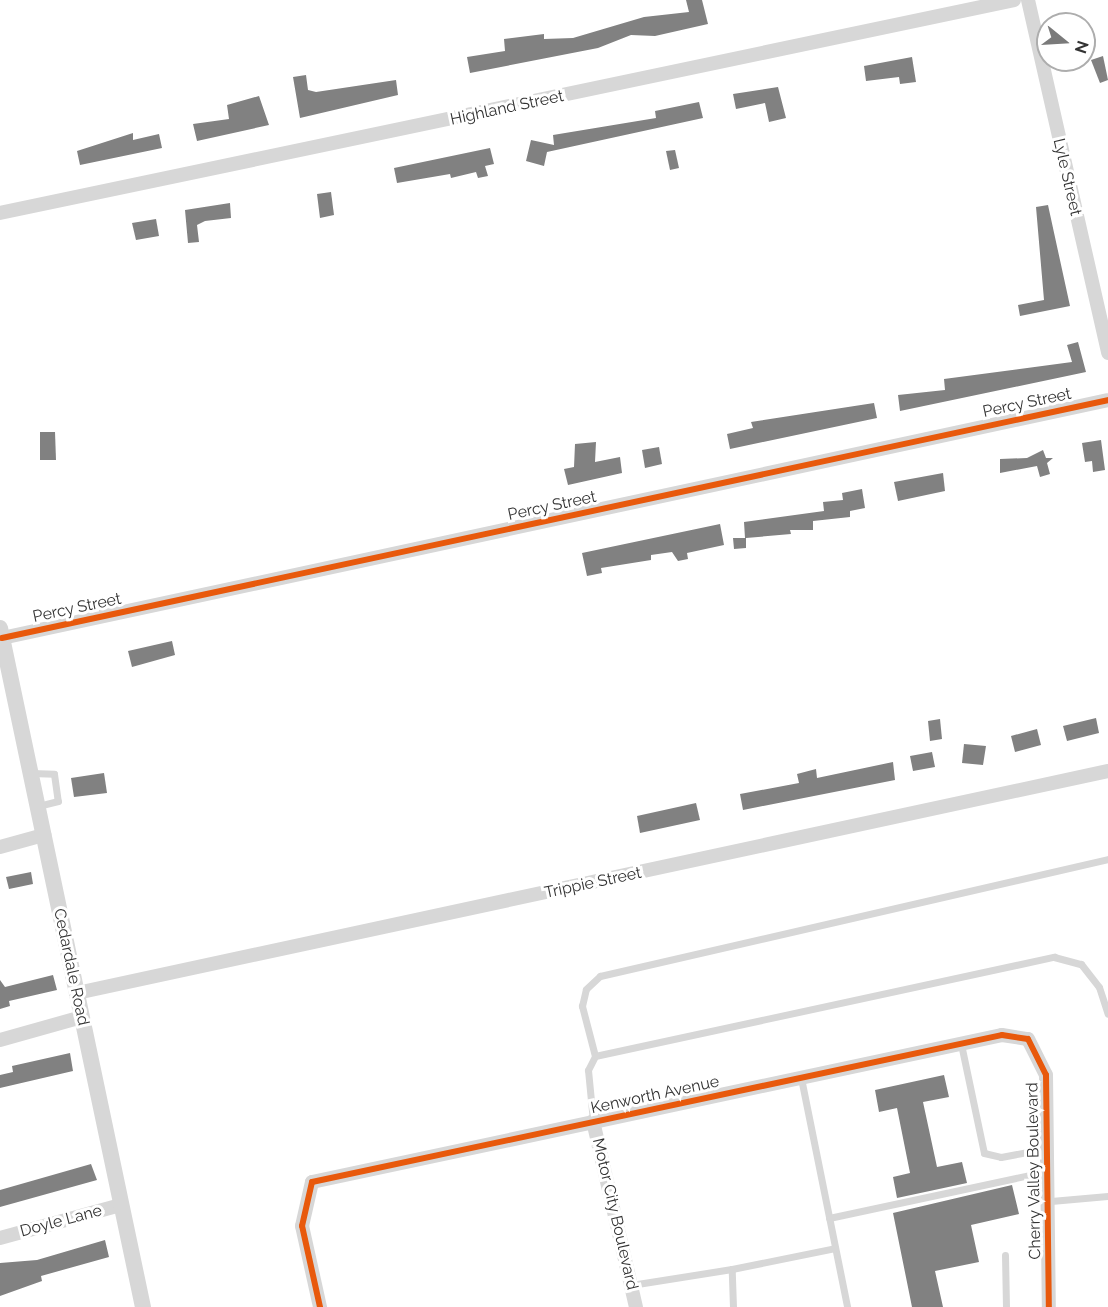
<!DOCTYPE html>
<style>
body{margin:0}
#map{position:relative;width:1108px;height:1307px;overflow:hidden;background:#fff;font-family:Raleway,sans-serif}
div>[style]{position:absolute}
.building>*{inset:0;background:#818181}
.service>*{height:7px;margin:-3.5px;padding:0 3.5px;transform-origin:3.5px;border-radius:3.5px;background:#d7d7d7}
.minor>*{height:14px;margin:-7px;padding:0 7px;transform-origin:7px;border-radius:7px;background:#d7d7d7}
.tertiary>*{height:16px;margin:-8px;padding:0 8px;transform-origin:8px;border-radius:8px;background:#d7d7d7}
.cycleway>*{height:6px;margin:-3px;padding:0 3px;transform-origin:3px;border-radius:3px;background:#e8590c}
span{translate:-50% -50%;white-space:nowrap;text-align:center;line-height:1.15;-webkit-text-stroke:6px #fff;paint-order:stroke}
.street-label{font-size:16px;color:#333}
.north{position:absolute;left:1036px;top:12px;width:60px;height:60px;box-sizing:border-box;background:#fff;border:2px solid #adadad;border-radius:50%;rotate:108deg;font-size:16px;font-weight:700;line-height:24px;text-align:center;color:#333}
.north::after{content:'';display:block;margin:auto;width:21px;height:27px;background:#7a7a7a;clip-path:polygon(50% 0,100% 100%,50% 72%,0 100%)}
</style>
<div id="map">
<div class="building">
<div style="clip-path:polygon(686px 0,702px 0,708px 24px,655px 36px,631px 35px,598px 48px,470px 73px,467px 57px,505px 51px,504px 39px,544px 34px,544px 39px,573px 38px,644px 17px,689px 12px)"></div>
<div style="clip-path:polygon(1103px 56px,1108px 80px,1100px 83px,1091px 60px)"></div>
<div style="clip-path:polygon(912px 57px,916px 82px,900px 84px,899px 77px,866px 81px,864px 66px)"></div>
<div style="clip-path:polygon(306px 75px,308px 90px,316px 92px,396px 80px,398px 95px,300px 118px,293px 77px)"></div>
<div style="clip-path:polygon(778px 87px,786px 118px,769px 122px,765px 103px,736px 109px,733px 94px)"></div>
<div style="clip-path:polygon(259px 96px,269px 125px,197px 141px,193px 124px,229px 119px,227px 105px)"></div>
<div style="clip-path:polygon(699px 102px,703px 118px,547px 152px,544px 166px,526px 161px,531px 140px,554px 145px,553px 135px,656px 118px,655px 111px)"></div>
<div style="clip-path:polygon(133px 133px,133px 140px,159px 134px,162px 148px,80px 165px,77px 151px)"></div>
<div style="clip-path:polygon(490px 148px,494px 164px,485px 166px,488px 176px,478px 178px,476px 172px,451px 178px,450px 174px,397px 183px,394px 168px)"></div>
<div style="clip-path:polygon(675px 150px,679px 168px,670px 170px,666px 151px)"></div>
<div style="clip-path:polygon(331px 192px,334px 215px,320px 218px,317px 194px)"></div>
<div style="clip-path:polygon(230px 203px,231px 218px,205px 221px,197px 225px,199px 242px,188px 243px,185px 210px)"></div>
<div style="clip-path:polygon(1048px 205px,1070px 306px,1020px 316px,1018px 305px,1044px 300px,1036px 207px)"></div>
<div style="clip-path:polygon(156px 219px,159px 236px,136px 240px,132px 223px)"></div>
<div style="clip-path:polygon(1078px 342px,1086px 372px,900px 411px,898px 395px,945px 390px,944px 379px,1072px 362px,1067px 345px)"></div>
<div style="clip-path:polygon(874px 403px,877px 418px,730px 449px,727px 434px,753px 428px,751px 422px)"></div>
<div style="clip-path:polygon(40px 432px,55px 432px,56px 460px,40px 460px)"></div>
<div style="clip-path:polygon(1101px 440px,1105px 470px,1093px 472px,1092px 461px,1085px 462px,1082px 443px)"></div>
<div style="clip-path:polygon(596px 442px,595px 462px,620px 457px,622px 473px,568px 485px,564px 469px,574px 467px,575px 444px)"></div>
<div style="clip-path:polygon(659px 447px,662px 464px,645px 468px,642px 450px)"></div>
<div style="clip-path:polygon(1043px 450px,1046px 458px,1053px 458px,1047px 463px,1050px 474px,1040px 477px,1037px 466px,1000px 473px,1000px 459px,1027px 458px)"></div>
<div style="clip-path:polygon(943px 473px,945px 491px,898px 501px,894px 482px)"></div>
<div style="clip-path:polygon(862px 489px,865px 508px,850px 511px,850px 517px,813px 521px,813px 530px,790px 530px,791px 534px,746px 538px,746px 548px,734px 549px,733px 538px,745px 538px,744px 522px,824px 511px,823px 502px,843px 500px,842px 493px)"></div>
<div style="clip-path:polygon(720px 524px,724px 545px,687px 553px,688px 559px,678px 561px,672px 552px,651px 555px,651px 560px,601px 568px,602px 573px,587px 576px,582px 553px)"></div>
<div style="clip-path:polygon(172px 641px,175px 655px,132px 667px,128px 651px)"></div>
<div style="clip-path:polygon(1096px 718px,1099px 733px,1067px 741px,1063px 726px)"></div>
<div style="clip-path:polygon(940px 719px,942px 739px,930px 741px,928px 721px)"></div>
<div style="clip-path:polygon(1037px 729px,1041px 745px,1015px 752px,1011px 736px)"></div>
<div style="clip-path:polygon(964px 744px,986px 746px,983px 765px,962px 763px)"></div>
<div style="clip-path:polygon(932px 752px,935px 767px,913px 771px,910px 756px)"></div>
<div style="clip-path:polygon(893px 762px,895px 780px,743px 810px,740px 794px,799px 783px,797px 774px,816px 769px,817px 778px)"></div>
<div style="clip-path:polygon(104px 773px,107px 793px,74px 797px,71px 778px)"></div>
<div style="clip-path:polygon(696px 803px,700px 820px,640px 833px,637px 816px)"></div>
<div style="clip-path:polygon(31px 872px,33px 884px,9px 889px,6px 877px)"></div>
<div style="clip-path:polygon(53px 975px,57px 990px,9px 1001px,10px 1006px,0 1009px,0 980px,5px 987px)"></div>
<div style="clip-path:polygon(70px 1053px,73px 1071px,0 1088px,0 1075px,13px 1072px,12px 1066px)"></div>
<div style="clip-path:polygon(944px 1075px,949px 1097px,923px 1102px,937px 1167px,962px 1162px,967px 1183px,897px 1198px,893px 1177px,910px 1173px,897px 1108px,879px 1112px,875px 1090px)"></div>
<div style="clip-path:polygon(91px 1164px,97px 1180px,0 1207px,0 1190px)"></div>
<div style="clip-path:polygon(1012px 1185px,1019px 1214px,971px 1225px,979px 1262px,935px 1271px,943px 1307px,912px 1307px,893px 1213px)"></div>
<div style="clip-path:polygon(105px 1240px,109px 1257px,41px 1276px,42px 1281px,0 1296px,0 1263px,37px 1260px)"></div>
</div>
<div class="service">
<div style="left:31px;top:773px;width:23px;rotate:2deg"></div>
<div style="left:54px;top:774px;width:27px;rotate:82deg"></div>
<div style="left:58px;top:801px;width:21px;rotate:166deg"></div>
<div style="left:961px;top:1044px;width:111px;rotate:78.1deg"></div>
<div style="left:984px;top:1153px;width:17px;rotate:13deg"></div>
<div style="left:1001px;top:1157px;width:49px;rotate:-10.6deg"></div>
<div style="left:595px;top:1056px;width:52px;rotate:-104.6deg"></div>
<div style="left:582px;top:1006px;width:17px;rotate:-77deg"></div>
<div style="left:586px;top:989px;width:19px;rotate:-43deg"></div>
<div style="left:600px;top:976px;width:521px;rotate:-12.97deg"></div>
<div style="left:801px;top:1078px;width:234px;rotate:78.6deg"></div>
<div style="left:593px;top:1121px;width:51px;rotate:-95.6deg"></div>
<div style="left:588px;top:1070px;width:16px;rotate:-63deg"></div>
<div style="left:595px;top:1056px;width:470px;rotate:-12.2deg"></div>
<div style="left:1054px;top:957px;width:28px;rotate:15deg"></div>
<div style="left:1081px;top:964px;width:29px;rotate:52deg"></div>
<div style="left:1099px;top:987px;width:28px;rotate:72deg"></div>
<div style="left:1051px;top:1201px;width:57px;rotate:-5deg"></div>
<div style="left:829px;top:1218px;width:225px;rotate:-12.1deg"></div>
<div style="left:1005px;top:1255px;width:52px;rotate:88.9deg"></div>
<div style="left:631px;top:1285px;width:102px;rotate:-9deg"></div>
<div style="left:733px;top:1307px;width:38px;rotate:-92deg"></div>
<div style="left:732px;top:1269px;width:105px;rotate:-11.5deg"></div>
</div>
<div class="minor">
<div style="left:1028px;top:0;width:362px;rotate:77.2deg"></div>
<div style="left:0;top:213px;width:1036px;rotate:-11.86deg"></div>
<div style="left:2px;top:638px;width:1131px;rotate:-12.14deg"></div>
<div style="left:0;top:847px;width:46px;rotate:-15.3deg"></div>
<div style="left:77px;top:993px;width:1055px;rotate:-12.15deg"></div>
<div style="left:0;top:1040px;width:85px;rotate:-15.7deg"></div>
<div style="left:593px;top:1121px;width:191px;rotate:77deg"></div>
<div style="left:0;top:1238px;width:125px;rotate:-15.3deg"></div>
<div style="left:320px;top:1307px;width:83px;rotate:-102.5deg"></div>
<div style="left:302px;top:1226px;width:45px;rotate:-77.2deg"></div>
<div style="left:312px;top:1182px;width:705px;rotate:-12.03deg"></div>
<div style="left:1002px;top:1035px;width:26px;rotate:9deg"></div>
<div style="left:1028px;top:1039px;width:40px;rotate:63.4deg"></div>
<div style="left:1046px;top:1075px;width:232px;rotate:89.3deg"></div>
</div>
<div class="tertiary">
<div style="left:0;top:628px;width:694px;rotate:78.11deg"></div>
</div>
<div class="cycleway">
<div style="left:2px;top:638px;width:1131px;rotate:-12.14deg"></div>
<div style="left:320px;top:1307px;width:83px;rotate:-102.5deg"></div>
<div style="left:302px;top:1226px;width:45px;rotate:-77.2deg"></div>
<div style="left:312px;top:1182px;width:705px;rotate:-12.03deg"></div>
<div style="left:1002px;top:1035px;width:26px;rotate:9deg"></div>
<div style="left:1028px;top:1039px;width:40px;rotate:63.4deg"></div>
<div style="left:1046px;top:1075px;width:232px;rotate:89.3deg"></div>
</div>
<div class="street-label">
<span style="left:507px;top:108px;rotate:-12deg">Highland Street</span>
<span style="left:1067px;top:177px;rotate:77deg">Lyle Street</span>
<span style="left:1027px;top:403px;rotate:-12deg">Percy Street</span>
<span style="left:552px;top:506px;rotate:-12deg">Percy Street</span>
<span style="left:77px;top:608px;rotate:-12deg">Percy Street</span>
<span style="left:593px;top:883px;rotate:-12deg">Trippie Street</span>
<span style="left:71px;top:967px;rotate:78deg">Cedardale Road</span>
<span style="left:655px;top:1095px;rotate:-12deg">Kenworth Avenue</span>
<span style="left:1034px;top:1171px;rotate:-91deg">Cherry Valley Boulevard</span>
<span style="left:615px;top:1214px;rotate:77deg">Motor City Boulevard</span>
<span style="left:61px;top:1221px;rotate:-15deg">Doyle Lane</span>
</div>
<div class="north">N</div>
</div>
